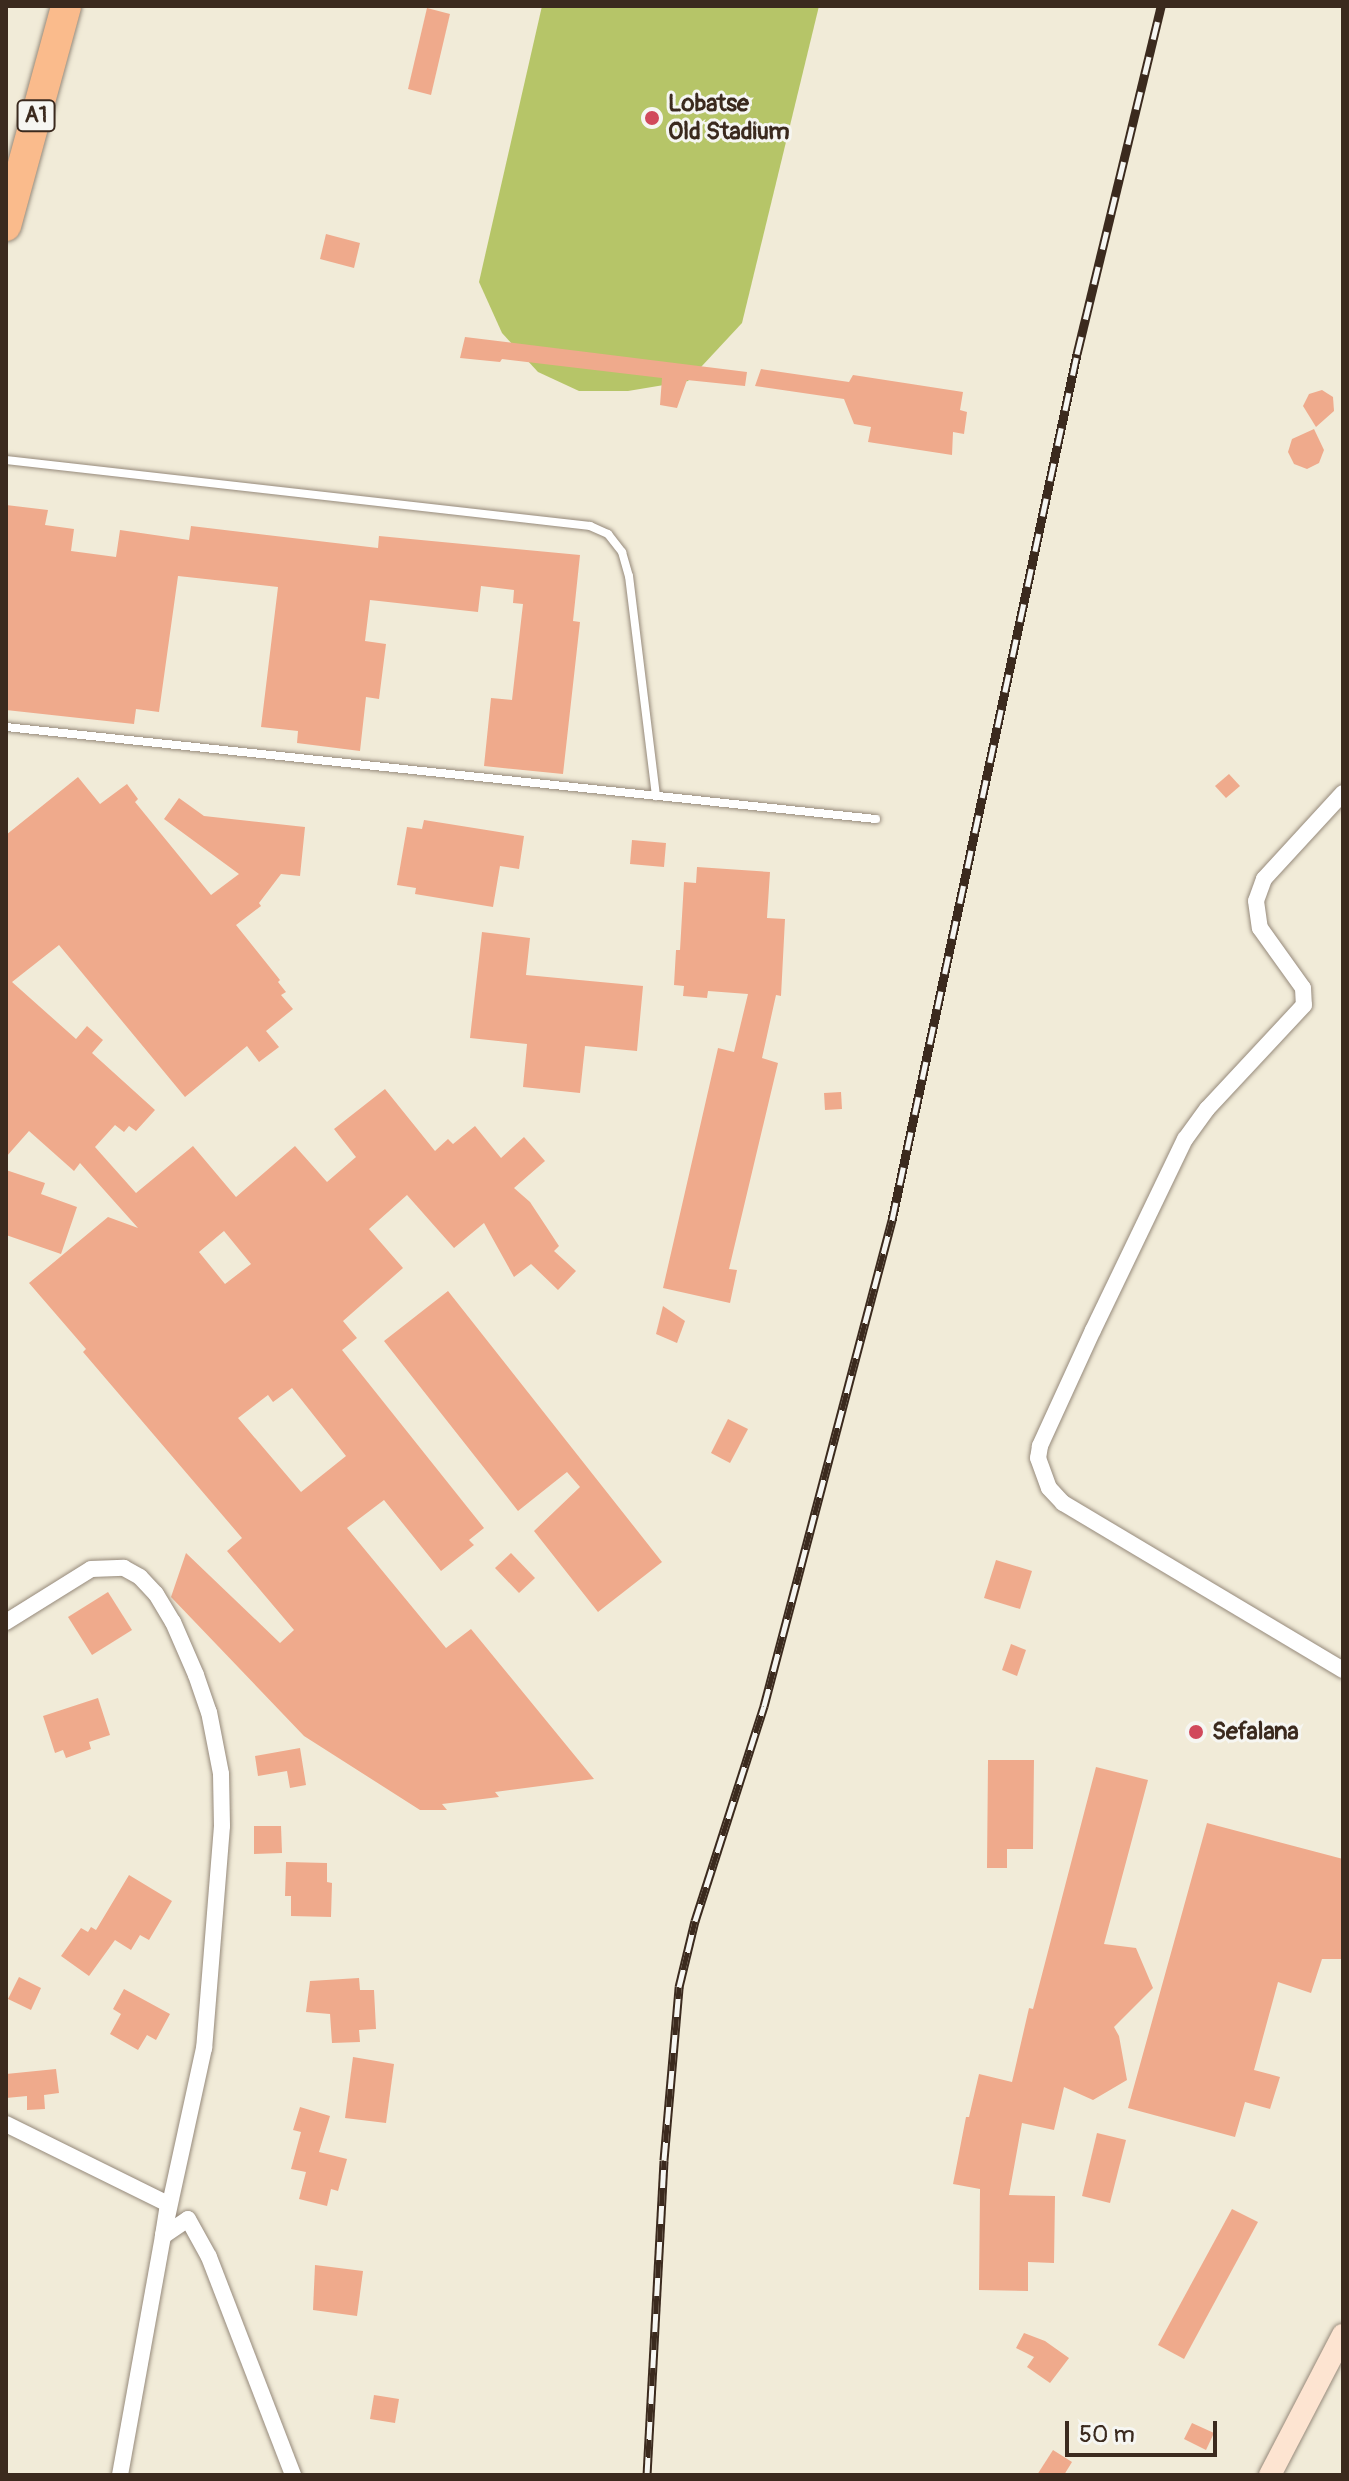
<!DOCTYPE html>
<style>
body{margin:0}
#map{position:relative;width:1349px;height:2481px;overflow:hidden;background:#f1ebd8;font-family:Pangolin,sans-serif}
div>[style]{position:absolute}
.green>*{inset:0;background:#b6c568}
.building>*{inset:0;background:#efaa8c}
.roads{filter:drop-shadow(0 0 2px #968a7b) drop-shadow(0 0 2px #968a7b)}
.lane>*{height:8px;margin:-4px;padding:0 4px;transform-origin:4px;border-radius:4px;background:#fff}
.street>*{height:16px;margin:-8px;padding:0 8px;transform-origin:8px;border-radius:8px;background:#fff}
.secondary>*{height:22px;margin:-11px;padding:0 11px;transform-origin:11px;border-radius:11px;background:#fde4d1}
.highway>*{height:30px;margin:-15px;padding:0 15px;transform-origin:15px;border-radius:15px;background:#fabb8c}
.rail>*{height:9px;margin-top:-4.5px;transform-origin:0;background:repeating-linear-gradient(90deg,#f6f6f2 0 18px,#3b2a1e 0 36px);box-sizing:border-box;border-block:2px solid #3b2a1e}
.dots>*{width:22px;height:22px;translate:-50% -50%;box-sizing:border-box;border:4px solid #f6f6f2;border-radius:50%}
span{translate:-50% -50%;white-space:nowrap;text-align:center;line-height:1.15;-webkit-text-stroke:6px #f6f6f2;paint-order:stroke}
.shield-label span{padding:2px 6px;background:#f6f6f2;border:2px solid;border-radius:6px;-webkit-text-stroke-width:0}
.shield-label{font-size:22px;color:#3b2a1e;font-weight:700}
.poi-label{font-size:24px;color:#3b2a1e;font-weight:700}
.left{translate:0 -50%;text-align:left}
.frame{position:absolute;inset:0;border:8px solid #3b2a1e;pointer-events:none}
.scale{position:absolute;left:1065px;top:2421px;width:152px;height:36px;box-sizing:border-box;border:4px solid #3b2a1e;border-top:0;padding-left:10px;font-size:24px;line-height:28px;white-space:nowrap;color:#3b2a1e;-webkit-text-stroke:6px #f6f6f2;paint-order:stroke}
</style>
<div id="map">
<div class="green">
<div style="clip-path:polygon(542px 6px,819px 6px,742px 323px,688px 381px,628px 391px,579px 391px,538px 372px,502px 333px,479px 282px)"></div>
</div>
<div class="building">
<div style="clip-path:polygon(427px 8px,450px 14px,431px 95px,408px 89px)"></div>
<div style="clip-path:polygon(326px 234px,360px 243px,354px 268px,320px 259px)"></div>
<div style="clip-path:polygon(465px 337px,747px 372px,745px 386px,687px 380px,677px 408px,660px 405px,662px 378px,502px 359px,500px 362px,460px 358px)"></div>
<div style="clip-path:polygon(761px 369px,849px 382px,853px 375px,963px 392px,960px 410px,967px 412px,964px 434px,953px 432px,952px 455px,868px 442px,871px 427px,854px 424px,844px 399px,755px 386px)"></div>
<div style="clip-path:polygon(1322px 390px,1333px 397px,1334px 411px,1316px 427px,1303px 406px,1309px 394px)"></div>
<div style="clip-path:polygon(1314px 429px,1324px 450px,1319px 463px,1307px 469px,1294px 464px,1288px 452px,1292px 439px)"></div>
<div style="clip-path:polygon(6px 505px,48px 510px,45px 525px,74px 529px,71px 551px,116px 557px,120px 530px,189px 540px,191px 526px,378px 548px,379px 536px,580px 555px,573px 621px,580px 622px,563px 774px,484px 766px,491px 698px,512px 700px,523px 604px,513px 603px,514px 590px,481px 586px,478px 612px,370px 600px,365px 641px,386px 644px,379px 699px,366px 697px,360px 751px,297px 743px,298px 731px,261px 727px,278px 587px,178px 576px,159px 712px,136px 709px,134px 724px,6px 710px)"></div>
<div style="clip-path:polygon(1229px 774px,1240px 786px,1226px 798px,1215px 786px)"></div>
<div style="clip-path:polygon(evenodd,78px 777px,100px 804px,127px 784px,138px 799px,135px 802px,211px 895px,239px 874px,164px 819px,179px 798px,204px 816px,305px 827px,300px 876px,281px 874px,259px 903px,261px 906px,236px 925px,280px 980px,278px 982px,286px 992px,281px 995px,293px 1009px,266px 1031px,279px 1047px,259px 1062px,247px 1046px,185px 1097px,59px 945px,12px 982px,76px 1039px,87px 1026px,103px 1040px,92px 1053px,155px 1110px,136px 1131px,129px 1126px,124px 1132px,115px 1125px,95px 1147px,136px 1193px,193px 1146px,236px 1197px,295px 1146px,327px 1182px,356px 1157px,334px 1129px,385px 1089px,435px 1151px,448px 1139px,453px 1144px,475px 1126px,501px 1158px,524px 1137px,545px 1161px,514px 1188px,530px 1202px,559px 1246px,554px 1251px,576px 1271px,558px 1290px,531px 1264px,514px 1277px,484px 1223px,454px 1248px,407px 1195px,369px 1229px,403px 1268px,343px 1321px,357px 1338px,342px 1350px,484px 1528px,469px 1540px,474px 1545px,441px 1571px,384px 1500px,347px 1528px,446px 1648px,471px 1629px,594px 1779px,495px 1792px,499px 1797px,442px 1804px,447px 1810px,420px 1810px,304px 1736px,171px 1597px,186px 1553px,280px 1643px,294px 1630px,227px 1551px,242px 1538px,83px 1352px,86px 1349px,29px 1283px,108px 1217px,138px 1228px,80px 1163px,74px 1171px,29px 1131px,6px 1157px,6px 835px,78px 777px,224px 1231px,251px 1264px,225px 1284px,199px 1252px,224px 1231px,78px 777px,292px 1388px,346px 1456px,301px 1492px,238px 1418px,268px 1395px,273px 1402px,292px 1388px)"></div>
<div style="clip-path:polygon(424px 820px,524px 836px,519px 869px,500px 866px,493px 907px,415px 894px,416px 888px,397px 885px,407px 827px,422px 829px)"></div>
<div style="clip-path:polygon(632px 840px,666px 843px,664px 867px,630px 864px)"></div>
<div style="clip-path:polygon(697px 867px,770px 872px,767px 918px,785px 919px,781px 996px,776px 995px,762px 1058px,778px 1063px,729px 1269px,737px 1270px,730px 1303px,663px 1288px,718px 1048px,734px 1052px,748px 994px,708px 991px,707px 998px,683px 996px,684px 986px,674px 985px,676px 950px,680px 950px,684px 882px,696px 883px)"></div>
<div style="clip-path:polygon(482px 932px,530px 938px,526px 975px,643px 986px,637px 1051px,585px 1046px,580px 1093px,523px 1087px,527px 1044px,470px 1038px)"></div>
<div style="clip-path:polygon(841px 1092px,842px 1109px,825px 1110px,824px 1093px)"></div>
<div style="clip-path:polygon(6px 1170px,45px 1183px,41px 1194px,77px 1207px,61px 1254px,6px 1235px)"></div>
<div style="clip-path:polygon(448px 1291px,662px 1562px,598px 1612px,534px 1531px,580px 1487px,567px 1472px,518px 1511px,384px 1341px)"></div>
<div style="clip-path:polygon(663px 1306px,685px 1321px,677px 1343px,656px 1334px)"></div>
<div style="clip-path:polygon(728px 1419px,748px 1429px,730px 1463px,711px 1453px)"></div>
<div style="clip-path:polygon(511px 1553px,535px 1578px,519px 1593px,495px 1568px)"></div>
<div style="clip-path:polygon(996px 1560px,1032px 1571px,1020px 1609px,984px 1598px)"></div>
<div style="clip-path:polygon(108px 1592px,132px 1630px,92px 1655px,68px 1617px)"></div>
<div style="clip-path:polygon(1011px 1644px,1026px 1650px,1017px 1676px,1002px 1670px)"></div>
<div style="clip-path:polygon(98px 1698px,110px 1735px,89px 1742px,91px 1749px,66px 1758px,63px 1750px,55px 1753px,43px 1716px)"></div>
<div style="clip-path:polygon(300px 1748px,306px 1785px,290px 1788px,287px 1771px,258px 1776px,255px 1756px)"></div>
<div style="clip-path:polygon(988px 1760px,1034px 1760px,1033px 1849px,1007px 1849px,1007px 1868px,987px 1868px)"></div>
<div style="clip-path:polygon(1096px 1767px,1148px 1780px,1104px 1944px,1136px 1948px,1153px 1988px,1114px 2027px,1119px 2036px,1127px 2080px,1093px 2100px,1064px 2087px,1054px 2130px,1022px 2123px,1009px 2195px,1055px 2196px,1054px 2263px,1028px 2262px,1028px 2291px,979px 2290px,980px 2189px,953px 2184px,966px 2117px,969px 2117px,979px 2074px,1012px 2082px,1029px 2008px,1033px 2009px)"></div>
<div style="clip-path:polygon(1207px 1823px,1343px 1859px,1343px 1959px,1322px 1959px,1311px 1993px,1278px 1982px,1254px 2070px,1280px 2077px,1270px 2109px,1245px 2102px,1235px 2137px,1128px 2108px)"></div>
<div style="clip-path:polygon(254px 1826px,281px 1826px,282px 1853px,254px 1854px)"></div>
<div style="clip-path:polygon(286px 1862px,327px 1863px,327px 1882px,332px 1883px,331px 1917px,291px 1916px,291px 1896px,285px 1896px)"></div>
<div style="clip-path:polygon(129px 1875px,172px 1901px,149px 1940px,140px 1935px,131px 1950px,115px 1940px,89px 1976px,61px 1956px,81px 1928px,88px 1932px,91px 1927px,96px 1930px)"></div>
<div style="clip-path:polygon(19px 1977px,41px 1988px,31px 2010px,8px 1999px)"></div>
<div style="clip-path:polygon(359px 1978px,360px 1990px,374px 1990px,376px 2029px,359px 2030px,360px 2042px,332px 2043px,330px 2014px,306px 2012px,310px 1981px)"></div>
<div style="clip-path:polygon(124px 1989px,170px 2014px,156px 2040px,147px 2035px,138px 2050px,110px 2034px,121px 2014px,113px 2009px)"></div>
<div style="clip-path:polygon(353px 2057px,394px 2064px,386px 2123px,345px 2118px)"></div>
<div style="clip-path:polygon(56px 2069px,59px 2093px,44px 2095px,45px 2109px,27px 2110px,27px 2096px,6px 2098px,6px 2074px)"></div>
<div style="clip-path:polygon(300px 2107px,330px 2116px,319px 2152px,347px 2159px,338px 2191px,331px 2189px,327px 2206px,299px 2199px,306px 2172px,291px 2169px,301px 2132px,293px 2130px)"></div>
<div style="clip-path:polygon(1097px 2133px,1126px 2140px,1110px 2203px,1082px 2196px)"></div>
<div style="clip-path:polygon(1232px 2209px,1258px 2222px,1184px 2359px,1158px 2345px)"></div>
<div style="clip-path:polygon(315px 2265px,363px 2271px,357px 2316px,313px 2310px)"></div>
<div style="clip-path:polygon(1024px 2333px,1045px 2341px,1069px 2358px,1050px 2383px,1027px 2367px,1034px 2357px,1016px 2348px)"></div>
<div style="clip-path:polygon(374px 2395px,399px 2399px,395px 2423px,370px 2419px)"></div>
<div style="clip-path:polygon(1192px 2423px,1214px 2433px,1206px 2450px,1184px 2439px)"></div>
<div style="clip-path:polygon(1053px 2450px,1072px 2462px,1064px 2475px,1037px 2475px)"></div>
</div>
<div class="roads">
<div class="lane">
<div style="left:6px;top:460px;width:588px;rotate:6.45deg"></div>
<div style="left:590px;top:526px;width:20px;rotate:24deg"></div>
<div style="left:608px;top:534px;width:23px;rotate:52deg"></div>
<div style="left:622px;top:552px;width:25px;rotate:74deg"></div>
<div style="left:629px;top:576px;width:222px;rotate:83deg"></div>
<div style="left:6px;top:727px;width:875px;rotate:6.04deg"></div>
</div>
<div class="street">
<div style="left:1343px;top:793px;width:117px;rotate:132.6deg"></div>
<div style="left:1264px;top:879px;width:23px;rotate:110deg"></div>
<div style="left:1256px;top:901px;width:27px;rotate:82deg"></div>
<div style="left:1260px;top:928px;width:74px;rotate:54.4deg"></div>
<div style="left:1303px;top:988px;width:17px;rotate:87deg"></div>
<div style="left:1304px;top:1005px;width:142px;rotate:133deg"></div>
<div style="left:1207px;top:1109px;width:37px;rotate:126deg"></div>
<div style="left:1185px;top:1139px;width:212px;rotate:115.7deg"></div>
<div style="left:1093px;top:1330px;width:128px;rotate:114.6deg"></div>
<div style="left:1040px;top:1446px;width:12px;rotate:99deg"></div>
<div style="left:1038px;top:1458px;width:32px;rotate:70deg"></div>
<div style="left:1049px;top:1488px;width:21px;rotate:47deg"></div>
<div style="left:1063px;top:1503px;width:326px;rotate:30.8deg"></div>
<div style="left:6px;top:1622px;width:100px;rotate:-31.9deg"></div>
<div style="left:91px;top:1569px;width:33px;rotate:-2deg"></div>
<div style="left:124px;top:1568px;width:18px;rotate:29deg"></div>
<div style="left:140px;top:1577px;width:23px;rotate:47deg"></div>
<div style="left:156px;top:1594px;width:33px;rotate:59deg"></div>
<div style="left:173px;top:1622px;width:58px;rotate:66.5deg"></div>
<div style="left:196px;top:1675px;width:39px;rotate:71deg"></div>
<div style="left:209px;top:1712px;width:63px;rotate:79deg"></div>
<div style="left:221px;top:1774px;width:52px;rotate:88.9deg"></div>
<div style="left:222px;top:1826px;width:223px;rotate:94.6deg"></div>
<div style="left:204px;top:2048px;width:192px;rotate:102.3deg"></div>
<div style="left:163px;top:2236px;width:243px;rotate:100.2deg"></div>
<div style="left:6px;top:2124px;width:181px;rotate:26.3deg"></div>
<div style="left:168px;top:2204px;width:32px;rotate:99deg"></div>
<div style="left:163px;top:2236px;width:30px;rotate:-34deg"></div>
<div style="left:188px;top:2219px;width:43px;rotate:61.1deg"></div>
<div style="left:209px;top:2257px;width:234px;rotate:68.9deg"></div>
</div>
<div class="secondary">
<div style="left:1270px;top:2475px;width:158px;rotate:-62.5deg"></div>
</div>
<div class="highway">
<div style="left:6px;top:226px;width:228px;rotate:-74.7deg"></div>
</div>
</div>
<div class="rail">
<div style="left:647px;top:2475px;width:315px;rotate:-86.9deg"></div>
<div style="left:664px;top:2160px;width:174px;rotate:-85deg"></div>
<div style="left:679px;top:1987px;width:68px;rotate:-76.4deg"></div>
<div style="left:695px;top:1921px;width:226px;rotate:-72.2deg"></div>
<div style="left:764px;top:1706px;width:503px;rotate:-75.24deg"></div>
<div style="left:892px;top:1220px;width:886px;rotate:-77.94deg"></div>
<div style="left:1077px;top:354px;width:358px;rotate:-76.4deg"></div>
</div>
<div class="dots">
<div style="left:652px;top:118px;background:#d1495b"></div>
<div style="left:1196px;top:1732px;background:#d1495b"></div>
</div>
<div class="shield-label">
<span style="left:36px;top:116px">A1</span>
</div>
<div class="poi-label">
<span class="left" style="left:668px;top:118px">Lobatse<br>Old Stadium</span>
<span class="left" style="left:1212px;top:1732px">Sefalana</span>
</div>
<div class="frame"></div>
<div class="scale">50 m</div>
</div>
